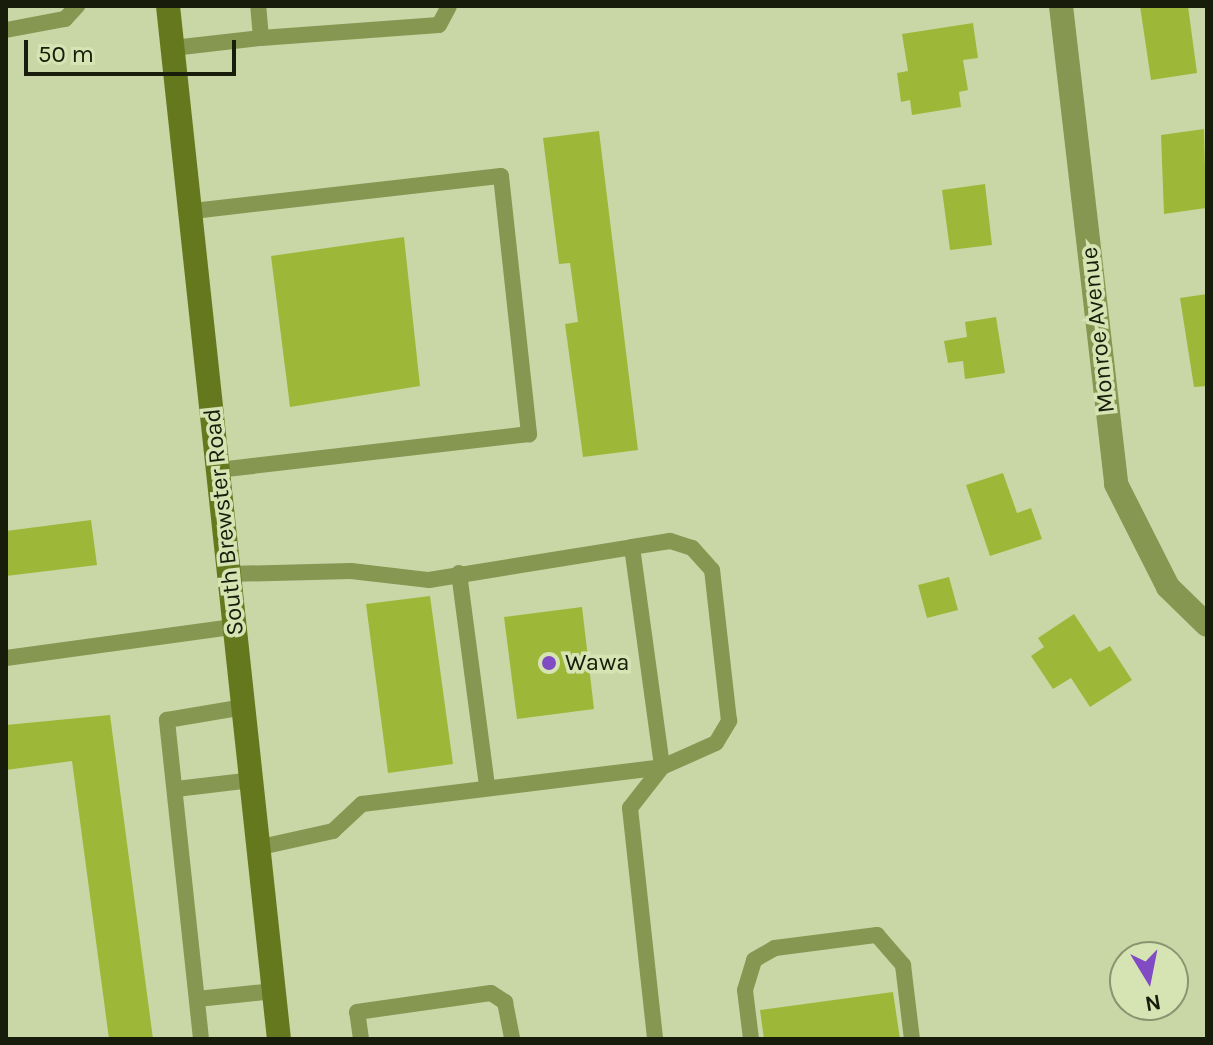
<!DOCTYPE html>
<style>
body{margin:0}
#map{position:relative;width:1213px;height:1045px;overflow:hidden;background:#c9d7a7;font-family:Karla,sans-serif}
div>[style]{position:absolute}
.building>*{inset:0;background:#9db839}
.lane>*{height:16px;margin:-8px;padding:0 8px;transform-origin:8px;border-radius:8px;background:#869752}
.street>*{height:24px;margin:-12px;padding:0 12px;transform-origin:12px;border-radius:12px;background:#869752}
.secondary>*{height:24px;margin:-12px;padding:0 12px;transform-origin:12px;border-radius:12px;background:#66781d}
.dots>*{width:22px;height:22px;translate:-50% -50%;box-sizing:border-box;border:4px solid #d6e4b4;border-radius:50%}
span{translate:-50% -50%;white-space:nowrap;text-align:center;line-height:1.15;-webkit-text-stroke:7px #d6e4b4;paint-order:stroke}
.street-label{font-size:24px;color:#181c0a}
.poi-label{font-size:24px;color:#181c0a}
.left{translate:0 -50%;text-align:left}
.frame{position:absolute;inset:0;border:8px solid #181c0a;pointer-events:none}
.north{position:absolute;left:1109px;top:941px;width:80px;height:80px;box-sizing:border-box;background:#d6e4b4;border:2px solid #8a9470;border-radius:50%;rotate:170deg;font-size:22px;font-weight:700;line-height:32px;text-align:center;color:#181c0a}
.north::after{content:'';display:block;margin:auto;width:28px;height:36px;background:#804bc3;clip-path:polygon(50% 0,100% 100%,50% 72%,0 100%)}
.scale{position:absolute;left:24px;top:40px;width:212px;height:36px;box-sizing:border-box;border:4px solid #181c0a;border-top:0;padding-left:10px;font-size:24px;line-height:28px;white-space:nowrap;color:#181c0a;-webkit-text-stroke:6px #d6e4b4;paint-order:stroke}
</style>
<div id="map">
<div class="building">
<div style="clip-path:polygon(1140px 6px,1188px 6px,1197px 73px,1151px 80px)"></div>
<div style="clip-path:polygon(973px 23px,978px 58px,963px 60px,968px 90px,959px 92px,961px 107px,912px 115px,910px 100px,901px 102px,897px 73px,908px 71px,902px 34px)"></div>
<div style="clip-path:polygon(1204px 129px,1206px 208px,1164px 214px,1161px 135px)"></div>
<div style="clip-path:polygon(599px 131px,638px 450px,583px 457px,565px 324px,578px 322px,570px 263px,559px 264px,543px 138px)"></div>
<div style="clip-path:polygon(985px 184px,992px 245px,950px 250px,942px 190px)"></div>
<div style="clip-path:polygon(404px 237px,420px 386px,290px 407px,271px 256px)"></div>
<div style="clip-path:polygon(1207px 294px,1207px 386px,1194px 387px,1180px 298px)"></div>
<div style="clip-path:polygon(996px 317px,1005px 373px,965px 379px,963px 361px,948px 363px,944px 341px,967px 337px,965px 322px)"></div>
<div style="clip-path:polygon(1003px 473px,1017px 513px,1031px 508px,1042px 539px,990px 556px,966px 485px)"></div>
<div style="clip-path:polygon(91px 520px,97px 565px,6px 576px,6px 531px)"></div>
<div style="clip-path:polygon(949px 577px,958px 610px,927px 618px,918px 585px)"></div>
<div style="clip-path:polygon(430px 596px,453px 764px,388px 773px,366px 604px)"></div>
<div style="clip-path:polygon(582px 607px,594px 709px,517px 719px,504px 617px)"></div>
<div style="clip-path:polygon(1074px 614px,1099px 652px,1110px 646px,1132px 680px,1090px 707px,1071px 678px,1053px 689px,1031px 656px,1044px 647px,1038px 638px)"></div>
<div style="clip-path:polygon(110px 715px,153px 1039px,109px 1039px,72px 761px,6px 770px,6px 725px)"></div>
<div style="clip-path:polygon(893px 992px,900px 1039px,764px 1039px,760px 1010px)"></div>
</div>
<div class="lane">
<div style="left:6px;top:30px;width:60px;rotate:-10.6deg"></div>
<div style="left:65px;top:19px;width:18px;rotate:-47deg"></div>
<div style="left:261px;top:38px;width:178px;rotate:-4.2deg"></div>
<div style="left:439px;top:25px;width:21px;rotate:-62deg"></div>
<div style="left:173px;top:48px;width:89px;rotate:-6.5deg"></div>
<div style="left:261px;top:38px;width:32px;rotate:-95deg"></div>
<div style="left:193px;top:211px;width:310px;rotate:-6.5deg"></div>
<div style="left:501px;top:176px;width:260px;rotate:83.8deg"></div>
<div style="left:529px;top:434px;width:312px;rotate:173.4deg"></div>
<div style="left:459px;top:573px;width:214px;rotate:82.5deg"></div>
<div style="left:229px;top:574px;width:122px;rotate:-1.4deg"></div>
<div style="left:351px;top:571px;width:79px;rotate:6.6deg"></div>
<div style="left:429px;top:580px;width:206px;rotate:-9.2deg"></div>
<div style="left:632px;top:547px;width:222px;rotate:82.2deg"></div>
<div style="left:662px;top:767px;width:52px;rotate:128deg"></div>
<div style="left:630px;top:808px;width:232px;rotate:83.8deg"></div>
<div style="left:6px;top:658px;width:229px;rotate:-7.8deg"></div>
<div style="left:176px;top:789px;width:78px;rotate:-6.7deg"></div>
<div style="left:261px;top:847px;width:74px;rotate:-12.5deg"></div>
<div style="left:333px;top:831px;width:40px;rotate:-43deg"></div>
<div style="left:362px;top:804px;width:302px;rotate:-7deg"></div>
<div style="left:662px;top:767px;width:59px;rotate:-24deg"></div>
<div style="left:716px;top:743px;width:26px;rotate:-59deg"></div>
<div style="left:729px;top:721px;width:152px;rotate:-96.4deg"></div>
<div style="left:712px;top:570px;width:30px;rotate:-132deg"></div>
<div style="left:692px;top:548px;width:23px;rotate:-162deg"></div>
<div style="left:670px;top:541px;width:38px;rotate:171deg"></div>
<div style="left:197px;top:999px;width:77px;rotate:-5.9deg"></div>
<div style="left:201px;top:1039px;width:321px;rotate:-96.1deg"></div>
<div style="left:167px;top:720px;width:78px;rotate:-9.6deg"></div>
<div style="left:361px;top:1039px;width:27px;rotate:-98deg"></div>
<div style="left:357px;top:1012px;width:135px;rotate:-8.1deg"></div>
<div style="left:491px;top:993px;width:17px;rotate:33deg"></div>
<div style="left:505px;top:1002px;width:38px;rotate:79deg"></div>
<div style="left:751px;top:1039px;width:49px;rotate:-97deg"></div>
<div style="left:745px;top:990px;width:31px;rotate:-73deg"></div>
<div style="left:754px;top:960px;width:24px;rotate:-30deg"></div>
<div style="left:775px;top:948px;width:103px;rotate:-7.3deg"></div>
<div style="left:877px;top:935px;width:40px;rotate:49deg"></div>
<div style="left:903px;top:965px;width:75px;rotate:83.1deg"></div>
</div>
<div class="street">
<div style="left:1061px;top:6px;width:481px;rotate:83.4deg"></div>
<div style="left:1116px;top:484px;width:115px;rotate:63.2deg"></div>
<div style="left:1168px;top:587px;width:54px;rotate:44.3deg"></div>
</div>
<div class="secondary">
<div style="left:168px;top:6px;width:1039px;rotate:83.87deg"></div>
</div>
<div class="dots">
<div style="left:549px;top:663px;background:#804bc3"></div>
</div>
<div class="street-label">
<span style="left:1098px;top:330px;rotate:-96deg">Monroe Avenue</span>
<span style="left:224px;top:522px;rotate:-96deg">South Brewster Road</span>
</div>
<div class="poi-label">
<span class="left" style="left:565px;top:663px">Wawa</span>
</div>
<div class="frame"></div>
<div class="north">N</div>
<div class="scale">50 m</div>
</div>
